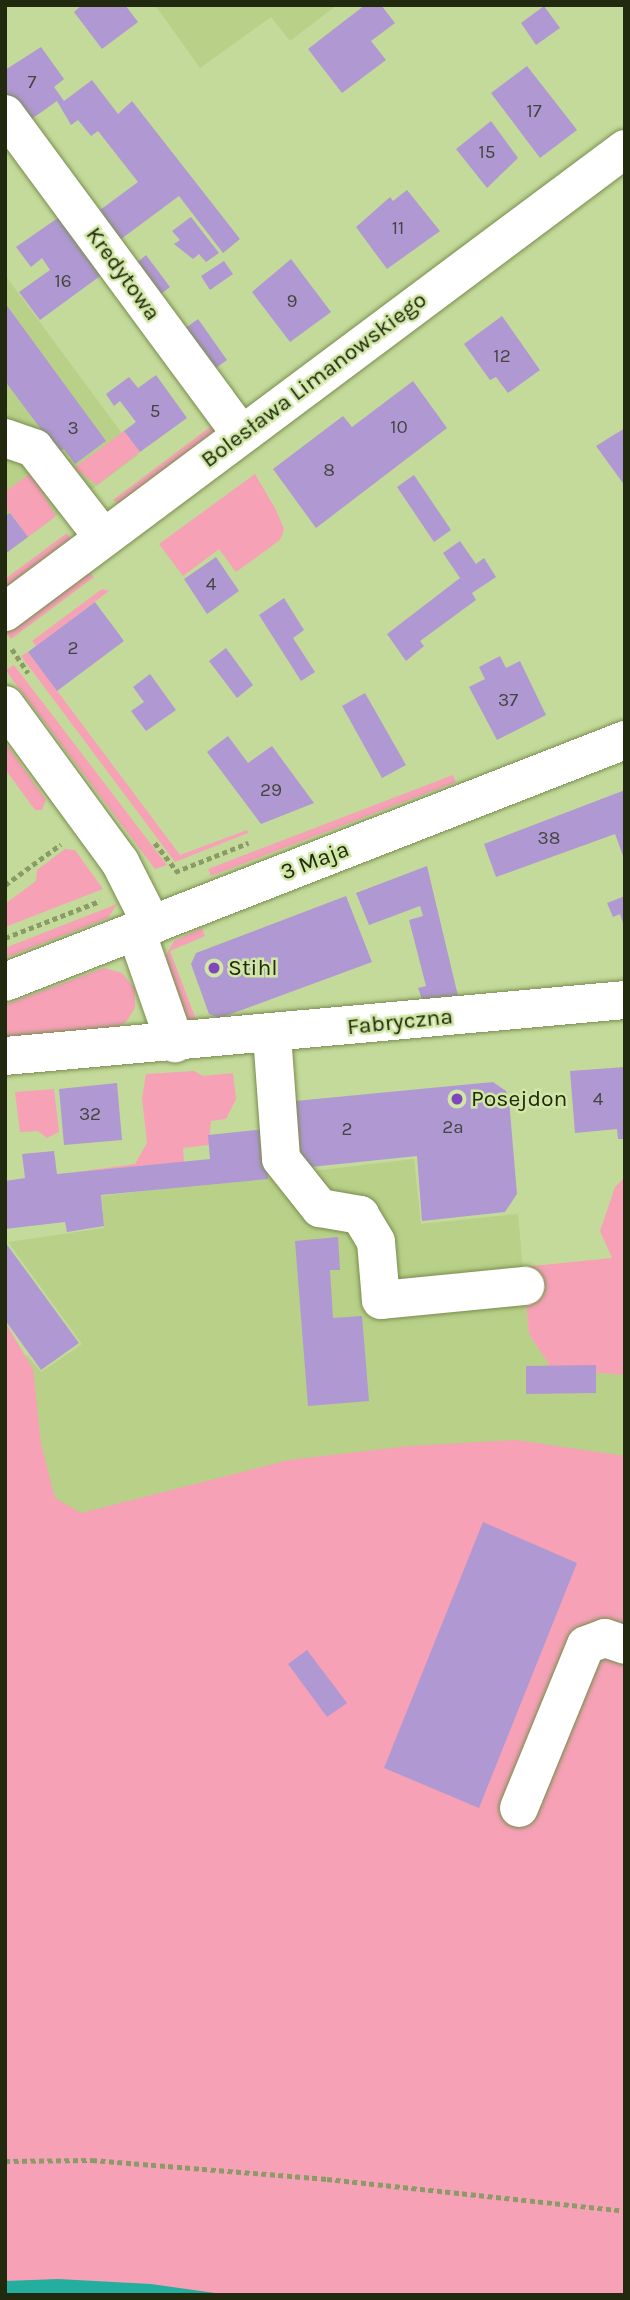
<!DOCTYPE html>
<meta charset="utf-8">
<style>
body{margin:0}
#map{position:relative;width:630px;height:2300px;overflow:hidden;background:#c4da9a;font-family:Karla,sans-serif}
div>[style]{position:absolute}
.built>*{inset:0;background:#b8d088}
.green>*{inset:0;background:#f6a1b6}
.water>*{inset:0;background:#24ae9f}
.building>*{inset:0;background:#b098d3}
.path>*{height:4.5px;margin-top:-2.25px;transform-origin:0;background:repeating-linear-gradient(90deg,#8a9b68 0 5px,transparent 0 8.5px)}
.roads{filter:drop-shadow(0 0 2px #798d4f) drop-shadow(0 0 2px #798d4f)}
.minor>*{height:38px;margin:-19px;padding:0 19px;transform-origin:19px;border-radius:19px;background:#fff}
.dots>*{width:19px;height:19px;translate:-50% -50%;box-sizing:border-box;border:4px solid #d1e7a6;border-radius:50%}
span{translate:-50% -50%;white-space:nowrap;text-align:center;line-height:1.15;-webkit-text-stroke:5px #d1e7a6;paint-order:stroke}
.number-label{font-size:19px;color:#454540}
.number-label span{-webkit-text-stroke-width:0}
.street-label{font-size:23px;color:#21290f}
.poi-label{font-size:23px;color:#21290f}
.left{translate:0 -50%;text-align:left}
.frame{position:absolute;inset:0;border:7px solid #21290f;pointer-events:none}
</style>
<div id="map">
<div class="built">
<div style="clip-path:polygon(155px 5px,337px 5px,290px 41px,271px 17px,200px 68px)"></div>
<div style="clip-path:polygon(5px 275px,138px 455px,5px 554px)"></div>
<div style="clip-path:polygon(414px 1159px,421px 1224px,518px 1214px,529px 1334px,552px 1369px,625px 1375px,625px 1473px,60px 1528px,19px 1380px,27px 1355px,41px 1372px,82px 1344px,8px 1242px,104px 1228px,102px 1196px)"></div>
</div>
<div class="green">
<div style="clip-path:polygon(214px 424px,218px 431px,121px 506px,113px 500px)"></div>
<div style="clip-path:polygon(124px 431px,140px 452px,97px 485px,74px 468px)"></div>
<div style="clip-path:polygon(31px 473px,56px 516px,28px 537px,5px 506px,5px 492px)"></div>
<div style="clip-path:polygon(255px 474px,276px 510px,284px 529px,280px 540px,236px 572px,219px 549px,183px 576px,159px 544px)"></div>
<div style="clip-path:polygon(67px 533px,73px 543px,5px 595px,5px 579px)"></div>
<div style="clip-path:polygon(88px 570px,94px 577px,11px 639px,7px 634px,10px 629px)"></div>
<div style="clip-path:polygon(102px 589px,109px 591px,36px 646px,32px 641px)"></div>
<div style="clip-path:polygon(28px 652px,180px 855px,247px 830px,248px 833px,175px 862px,21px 656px)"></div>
<div style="clip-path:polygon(14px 665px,167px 865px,155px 869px,12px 679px,6px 670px)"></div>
<div style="clip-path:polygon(5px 742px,46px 800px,42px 810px,35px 810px,5px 769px)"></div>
<div style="clip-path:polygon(453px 775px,456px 782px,211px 876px,208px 869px)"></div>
<div style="clip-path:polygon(65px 849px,75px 850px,103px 889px,5px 927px,5px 904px,36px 881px,37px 870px)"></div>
<div style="clip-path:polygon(117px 904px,108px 918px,5px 958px,5px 948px)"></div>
<div style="clip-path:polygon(202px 928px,205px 936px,170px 951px,200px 1030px,188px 1023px,166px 963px,166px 955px,174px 941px)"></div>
<div style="clip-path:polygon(104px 968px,122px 973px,135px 989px,135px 1008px,126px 1022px,117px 1027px,5px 1040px,5px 1005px)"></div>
<div style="clip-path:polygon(194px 1071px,203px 1076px,233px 1073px,236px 1099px,226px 1119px,211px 1121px,209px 1145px,183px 1148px,184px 1162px,69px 1173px,135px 1164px,147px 1143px,142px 1098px,146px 1074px)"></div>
<div style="clip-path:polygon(54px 1089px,59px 1132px,47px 1138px,38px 1131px,20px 1132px,15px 1092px)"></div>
<div style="clip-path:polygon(625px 1177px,625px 1375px,552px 1369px,529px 1334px,523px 1267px,612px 1258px,600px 1231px,615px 1187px)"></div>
<div style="clip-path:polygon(5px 1322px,33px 1369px,41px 1444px,55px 1498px,81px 1513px,289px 1460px,409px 1446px,516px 1440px,625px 1456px,625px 2295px,5px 2295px)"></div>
</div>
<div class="water">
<div style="clip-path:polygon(58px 2279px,151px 2284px,229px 2295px,5px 2295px,5px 2281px)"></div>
</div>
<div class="building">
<div style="clip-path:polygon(82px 5px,125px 5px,138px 22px,102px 49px,74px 12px)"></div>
<div style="clip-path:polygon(365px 5px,381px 5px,395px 23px,371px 41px,386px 60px,342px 93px,308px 49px)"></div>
<div style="clip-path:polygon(544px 6px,560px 28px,536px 45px,521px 23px)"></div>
<div style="clip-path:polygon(41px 47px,64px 79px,54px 87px,64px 101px,92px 80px,118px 114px,132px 101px,240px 239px,223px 253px,179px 196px,113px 245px,92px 216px,138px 182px,98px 131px,91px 136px,78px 120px,71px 125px,57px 101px,26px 123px,5px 94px,5px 70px)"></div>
<div style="clip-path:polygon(527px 66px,577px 130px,540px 158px,491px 93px)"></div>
<div style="clip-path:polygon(491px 121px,518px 158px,487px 188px,456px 149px)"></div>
<div style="clip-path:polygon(407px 190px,440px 231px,387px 269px,356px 227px,390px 197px,393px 201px)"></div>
<div style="clip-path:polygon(65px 213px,107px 271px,40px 320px,19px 292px,50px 270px,42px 258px,31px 267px,16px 247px)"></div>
<div style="clip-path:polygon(191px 217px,219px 253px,206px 262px,199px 254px,193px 259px,174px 244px,180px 240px,172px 231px)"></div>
<div style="clip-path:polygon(146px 255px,170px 287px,157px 297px,133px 266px)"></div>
<div style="clip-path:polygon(291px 259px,331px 312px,290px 342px,252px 292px)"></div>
<div style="clip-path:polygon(224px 261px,233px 274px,210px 290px,201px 276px)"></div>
<div style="clip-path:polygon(5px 303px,106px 441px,75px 464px,64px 449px,58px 452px,5px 381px)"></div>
<div style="clip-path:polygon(502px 316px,540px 370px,508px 393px,496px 377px,490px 380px,464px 344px)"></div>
<div style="clip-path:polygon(198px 319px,227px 360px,209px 373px,180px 332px)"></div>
<div style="clip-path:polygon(156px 375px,187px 418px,140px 452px,124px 431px,136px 422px,120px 401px,114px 406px,106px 394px,129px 377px,138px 388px)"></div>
<div style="clip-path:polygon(413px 381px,447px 428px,316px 528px,273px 469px,343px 416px,352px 427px)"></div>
<div style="clip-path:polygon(625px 428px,625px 486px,596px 446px)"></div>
<div style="clip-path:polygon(414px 475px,451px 530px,434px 542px,397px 487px)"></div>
<div style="clip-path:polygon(10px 513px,28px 537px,5px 554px,5px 516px)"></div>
<div style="clip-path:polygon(460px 541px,476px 564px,484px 558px,496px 577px,472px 593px,476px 600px,420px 641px,424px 646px,406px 661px,387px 634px,460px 578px,443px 553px)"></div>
<div style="clip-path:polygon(216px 557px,239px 591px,207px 614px,184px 579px)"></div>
<div style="clip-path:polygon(284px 598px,304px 630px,293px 638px,315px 672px,301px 681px,259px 615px)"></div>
<div style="clip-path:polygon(95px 602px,124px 641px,57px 691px,28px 652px)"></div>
<div style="clip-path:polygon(226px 648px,253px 685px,237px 698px,209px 661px)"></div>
<div style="clip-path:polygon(500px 656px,506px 668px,520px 661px,546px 715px,497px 740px,469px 687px,485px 679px,479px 667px)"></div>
<div style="clip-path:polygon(150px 674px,176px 710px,146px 731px,131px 711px,144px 702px,133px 687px)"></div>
<div style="clip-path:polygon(365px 693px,406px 765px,382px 778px,342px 706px)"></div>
<div style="clip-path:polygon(228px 736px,248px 763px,272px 746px,314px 803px,261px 824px,207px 752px)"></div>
<div style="clip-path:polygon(625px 790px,625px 861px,615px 834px,496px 877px,484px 844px)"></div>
<div style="clip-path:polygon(427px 866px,458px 996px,422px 999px,418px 988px,426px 986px,409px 920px,423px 916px,420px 906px,369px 925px,356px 893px)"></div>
<div style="clip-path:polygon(346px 896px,372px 962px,220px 1018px,209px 1014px,191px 964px,196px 953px)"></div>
<div style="clip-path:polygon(625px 896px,625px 926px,624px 926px,620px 914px,613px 917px,607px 903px)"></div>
<div style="clip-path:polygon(625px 1067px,625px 1139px,618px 1139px,617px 1129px,575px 1133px,570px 1071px)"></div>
<div style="clip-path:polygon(493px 1082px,506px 1091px,509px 1100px,517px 1194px,505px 1212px,422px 1221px,417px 1156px,301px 1168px,295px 1101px)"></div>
<div style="clip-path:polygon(117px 1083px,122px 1140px,64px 1145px,59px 1089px)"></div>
<div style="clip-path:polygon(265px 1129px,268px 1179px,101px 1195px,104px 1226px,67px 1232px,65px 1222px,5px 1229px,5px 1181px,25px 1178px,22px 1154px,54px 1151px,57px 1174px,210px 1159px,208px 1135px)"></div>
<div style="clip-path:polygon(338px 1237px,340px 1270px,330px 1270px,333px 1318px,362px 1316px,369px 1401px,308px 1406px,295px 1241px)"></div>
<div style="clip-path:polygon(5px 1242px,79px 1343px,41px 1370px,5px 1320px)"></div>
<div style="clip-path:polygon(596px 1365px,596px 1393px,526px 1394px,526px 1366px)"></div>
<div style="clip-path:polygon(483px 1522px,577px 1563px,479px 1808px,384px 1768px)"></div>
<div style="clip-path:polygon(307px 1650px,347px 1703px,327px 1717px,288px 1664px)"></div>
</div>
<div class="path">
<div style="left:12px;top:649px;width:29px;rotate:56deg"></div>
<div style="left:155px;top:843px;width:36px;rotate:52deg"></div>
<div style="left:175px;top:872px;width:79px;rotate:-21.7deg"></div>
<div style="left:5px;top:885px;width:69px;rotate:-36.2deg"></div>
<div style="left:5px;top:938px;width:102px;rotate:-21.3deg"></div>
<div style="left:5px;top:2161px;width:87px;rotate:-0.7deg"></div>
<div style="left:92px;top:2160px;width:236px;rotate:4.6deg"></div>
<div style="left:327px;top:2179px;width:300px;rotate:6.1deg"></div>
</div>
<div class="roads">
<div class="minor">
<div style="left:5px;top:114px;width:398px;rotate:53.6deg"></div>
<div style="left:5px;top:438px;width:31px;rotate:19deg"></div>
<div style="left:34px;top:448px;width:113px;rotate:52.2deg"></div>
<div style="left:5px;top:612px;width:774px;rotate:-36.75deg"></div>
<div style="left:5px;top:705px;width:195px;rotate:53.8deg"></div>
<div style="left:120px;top:862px;width:71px;rotate:63.1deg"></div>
<div style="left:136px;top:931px;width:119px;rotate:70.8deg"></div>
<div style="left:5px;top:982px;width:666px;rotate:-21.32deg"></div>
<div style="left:272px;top:1035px;width:124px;rotate:85.8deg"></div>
<div style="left:281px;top:1159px;width:63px;rotate:51.5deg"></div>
<div style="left:320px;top:1208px;width:41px;rotate:9.9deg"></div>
<div style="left:360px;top:1215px;width:31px;rotate:59deg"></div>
<div style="left:376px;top:1242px;width:58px;rotate:85.1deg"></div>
<div style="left:381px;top:1300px;width:145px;rotate:-5.6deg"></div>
<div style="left:5px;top:1056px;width:623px;rotate:-5.16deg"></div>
<div style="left:519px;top:1808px;width:176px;rotate:-67.7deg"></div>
<div style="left:586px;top:1645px;width:20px;rotate:-20deg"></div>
<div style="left:605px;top:1638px;width:21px;rotate:19deg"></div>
</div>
</div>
<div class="dots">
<div style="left:214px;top:968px;background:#8046bc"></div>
<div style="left:457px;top:1099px;background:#8046bc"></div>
</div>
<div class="number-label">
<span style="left:32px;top:83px">7</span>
<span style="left:534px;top:112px">17</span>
<span style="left:487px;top:153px">15</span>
<span style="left:398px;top:229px">11</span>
<span style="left:63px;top:282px">16</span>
<span style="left:292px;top:302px">9</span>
<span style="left:502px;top:357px">12</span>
<span style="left:155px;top:412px">5</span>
<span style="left:399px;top:428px">10</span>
<span style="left:73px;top:429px">3</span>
<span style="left:329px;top:471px">8</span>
<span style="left:211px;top:585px">4</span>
<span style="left:73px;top:649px">2</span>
<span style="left:508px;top:701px">37</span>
<span style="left:271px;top:791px">29</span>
<span style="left:549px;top:839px">38</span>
<span style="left:598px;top:1100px">4</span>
<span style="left:90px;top:1115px">32</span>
<span style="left:453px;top:1128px">2a</span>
<span style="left:347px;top:1130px">2</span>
</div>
<div class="street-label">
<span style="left:123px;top:274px;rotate:54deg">Kredytowa</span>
<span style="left:314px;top:380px;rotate:-37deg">Bolesława Limanowskiego</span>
<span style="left:315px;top:861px;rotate:-21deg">3 Maja</span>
<span style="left:400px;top:1022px;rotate:-6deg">Fabryczna</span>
</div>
<div class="poi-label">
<span class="left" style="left:228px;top:968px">Stihl</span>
<span class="left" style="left:471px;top:1099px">Posejdon</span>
</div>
<div class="frame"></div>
</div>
